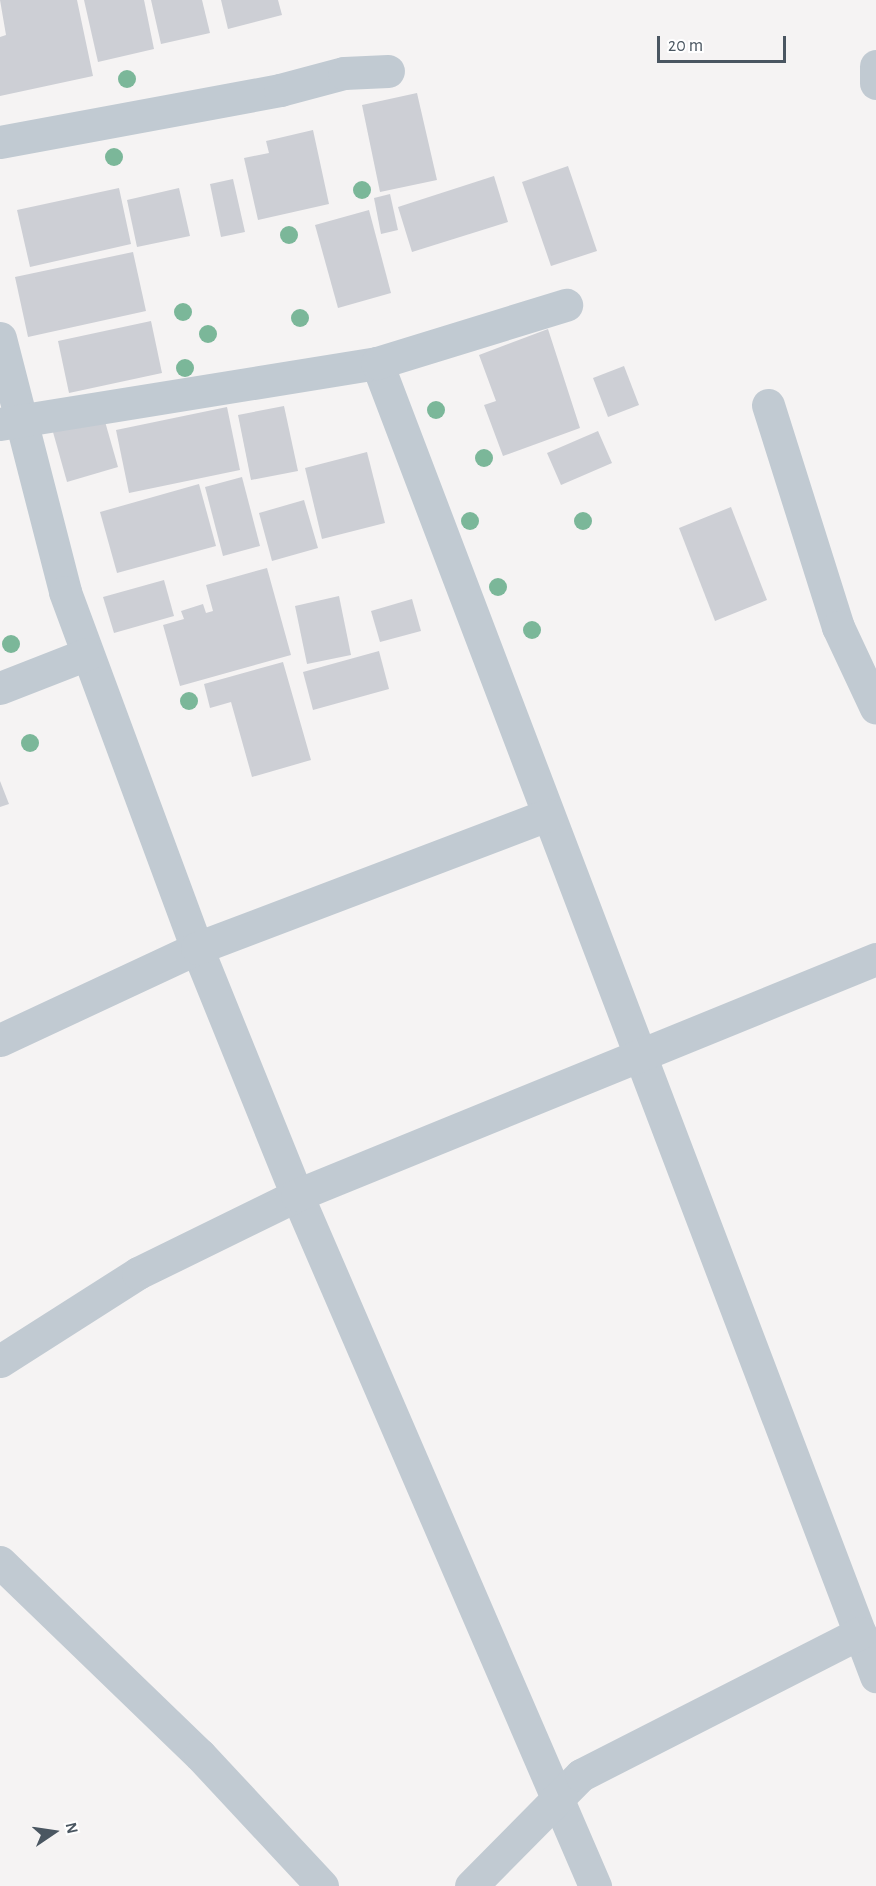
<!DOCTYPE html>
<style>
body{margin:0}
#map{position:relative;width:876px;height:1886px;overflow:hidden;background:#f5f3f3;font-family:"Alegreya Sans",sans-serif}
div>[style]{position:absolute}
.building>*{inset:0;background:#cdcfd5}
.street>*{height:33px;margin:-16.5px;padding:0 16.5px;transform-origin:16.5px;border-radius:16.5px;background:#c1cad2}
.trees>*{width:18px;height:18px;margin:-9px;border-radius:50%;background:#7bb799}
span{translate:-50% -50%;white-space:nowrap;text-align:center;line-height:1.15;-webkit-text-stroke:6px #fff;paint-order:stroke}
.north{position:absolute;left:24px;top:1802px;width:60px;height:60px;-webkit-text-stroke:4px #fff;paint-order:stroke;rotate:77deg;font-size:16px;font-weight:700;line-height:24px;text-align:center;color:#4a5661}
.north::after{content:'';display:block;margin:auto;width:21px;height:27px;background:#4a5661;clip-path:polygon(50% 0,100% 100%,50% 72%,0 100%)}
.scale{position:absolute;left:657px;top:36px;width:129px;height:27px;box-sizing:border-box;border:3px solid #4a5661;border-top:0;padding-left:8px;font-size:18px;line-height:21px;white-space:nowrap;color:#4a5661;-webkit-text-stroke:4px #fff;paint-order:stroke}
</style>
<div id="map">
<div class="building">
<div style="clip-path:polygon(0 0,77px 0,93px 76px,0 96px,0 37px,6px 35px)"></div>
<div style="clip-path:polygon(84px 0,144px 0,154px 49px,98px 62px)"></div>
<div style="clip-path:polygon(151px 0,202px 0,210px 33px,161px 44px)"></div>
<div style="clip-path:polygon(221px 0,278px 0,282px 15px,228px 29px)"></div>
<div style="clip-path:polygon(417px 93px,437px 180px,380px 192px,362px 105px)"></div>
<div style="clip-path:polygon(313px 130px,329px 204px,258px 220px,244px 158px,269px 153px,266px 141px)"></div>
<div style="clip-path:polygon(568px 166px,597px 251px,551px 266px,522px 182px)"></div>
<div style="clip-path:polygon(494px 176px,508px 222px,412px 252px,398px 207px)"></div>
<div style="clip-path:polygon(233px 179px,245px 232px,221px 237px,210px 184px)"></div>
<div style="clip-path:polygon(119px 188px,131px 244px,30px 267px,17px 210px)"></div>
<div style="clip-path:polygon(179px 188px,190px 236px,137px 247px,127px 200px)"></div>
<div style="clip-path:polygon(390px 194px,398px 230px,381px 234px,374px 198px)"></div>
<div style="clip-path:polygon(369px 210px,391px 293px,338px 308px,315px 225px)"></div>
<div style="clip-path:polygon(133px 252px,146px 311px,28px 337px,15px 277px)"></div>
<div style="clip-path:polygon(151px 321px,162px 373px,69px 393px,58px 341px)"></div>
<div style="clip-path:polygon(548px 329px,580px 428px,503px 456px,484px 405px,496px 401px,479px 355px)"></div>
<div style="clip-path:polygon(624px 366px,639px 405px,608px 417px,593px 378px)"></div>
<div style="clip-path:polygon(284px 406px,298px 471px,251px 480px,238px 415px)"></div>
<div style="clip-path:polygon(227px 407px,240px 470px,129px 493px,116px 430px)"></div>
<div style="clip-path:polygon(104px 418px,118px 467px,67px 482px,53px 432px)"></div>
<div style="clip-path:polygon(598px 431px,612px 463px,561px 485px,547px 453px)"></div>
<div style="clip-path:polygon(367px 452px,385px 523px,322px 539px,305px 468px)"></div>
<div style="clip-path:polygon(242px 477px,260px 546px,223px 556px,205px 487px)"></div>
<div style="clip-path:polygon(199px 484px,216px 546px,117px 573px,100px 512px)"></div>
<div style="clip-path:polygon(304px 500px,318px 548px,272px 561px,259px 513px)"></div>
<div style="clip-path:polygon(731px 507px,767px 600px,715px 621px,679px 528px)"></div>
<div style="clip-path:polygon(267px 568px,291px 655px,180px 686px,163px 625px,184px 619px,181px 611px,203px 604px,206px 613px,213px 611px,206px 585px)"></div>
<div style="clip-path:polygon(164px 580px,174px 616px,114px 633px,103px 597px)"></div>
<div style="clip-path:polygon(339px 596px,351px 655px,307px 664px,295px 606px)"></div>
<div style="clip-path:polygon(412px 599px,421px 631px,380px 642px,371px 611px)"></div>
<div style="clip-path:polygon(379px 651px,389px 689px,313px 710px,303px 672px)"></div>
<div style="clip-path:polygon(283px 662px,311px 760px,252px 777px,231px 702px,210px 708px,204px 684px)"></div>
<div style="clip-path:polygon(0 781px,9px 804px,0 807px)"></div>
</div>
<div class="street">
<div style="left:876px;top:66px;width:17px;rotate:90deg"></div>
<div style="left:0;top:142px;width:285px;rotate:-10.5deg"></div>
<div style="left:280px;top:90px;width:66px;rotate:-14.9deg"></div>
<div style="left:344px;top:73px;width:44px;rotate:-2.6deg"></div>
<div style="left:0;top:338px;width:262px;rotate:75.6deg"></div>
<div style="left:65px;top:592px;width:380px;rotate:69.7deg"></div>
<div style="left:197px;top:948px;width:266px;rotate:68deg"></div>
<div style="left:297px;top:1195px;width:753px;rotate:66.67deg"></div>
<div style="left:377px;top:363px;width:1405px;rotate:69.19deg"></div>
<div style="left:768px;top:405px;width:233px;rotate:72.5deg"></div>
<div style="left:838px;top:627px;width:89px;rotate:64.9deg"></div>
<div style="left:0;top:424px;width:382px;rotate:-9.2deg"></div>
<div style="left:377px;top:363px;width:198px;rotate:-17.1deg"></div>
<div style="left:0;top:688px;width:93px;rotate:-21.3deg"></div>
<div style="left:0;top:1040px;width:217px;rotate:-25deg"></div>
<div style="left:197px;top:948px;width:375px;rotate:-20.8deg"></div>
<div style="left:0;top:1361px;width:164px;rotate:-32.5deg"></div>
<div style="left:138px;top:1273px;width:177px;rotate:-26.1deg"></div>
<div style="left:297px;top:1195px;width:625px;rotate:-22.18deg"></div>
<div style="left:0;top:1562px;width:278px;rotate:44deg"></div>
<div style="left:200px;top:1755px;width:179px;rotate:47deg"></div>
<div style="left:471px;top:1886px;width:156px;rotate:-45.3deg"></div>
<div style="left:581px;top:1775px;width:313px;rotate:-27deg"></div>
</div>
<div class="trees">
<div style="left:127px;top:79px"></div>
<div style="left:114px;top:157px"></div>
<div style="left:362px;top:190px"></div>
<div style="left:289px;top:235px"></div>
<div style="left:183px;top:312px"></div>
<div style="left:300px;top:318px"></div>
<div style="left:208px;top:334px"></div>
<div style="left:185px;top:368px"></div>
<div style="left:436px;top:410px"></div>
<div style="left:484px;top:458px"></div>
<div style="left:470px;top:521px"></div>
<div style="left:583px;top:521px"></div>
<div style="left:498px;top:587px"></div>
<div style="left:532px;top:630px"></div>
<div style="left:11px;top:644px"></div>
<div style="left:189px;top:701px"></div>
<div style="left:30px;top:743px"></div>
</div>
<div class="north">N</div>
<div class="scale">20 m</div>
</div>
